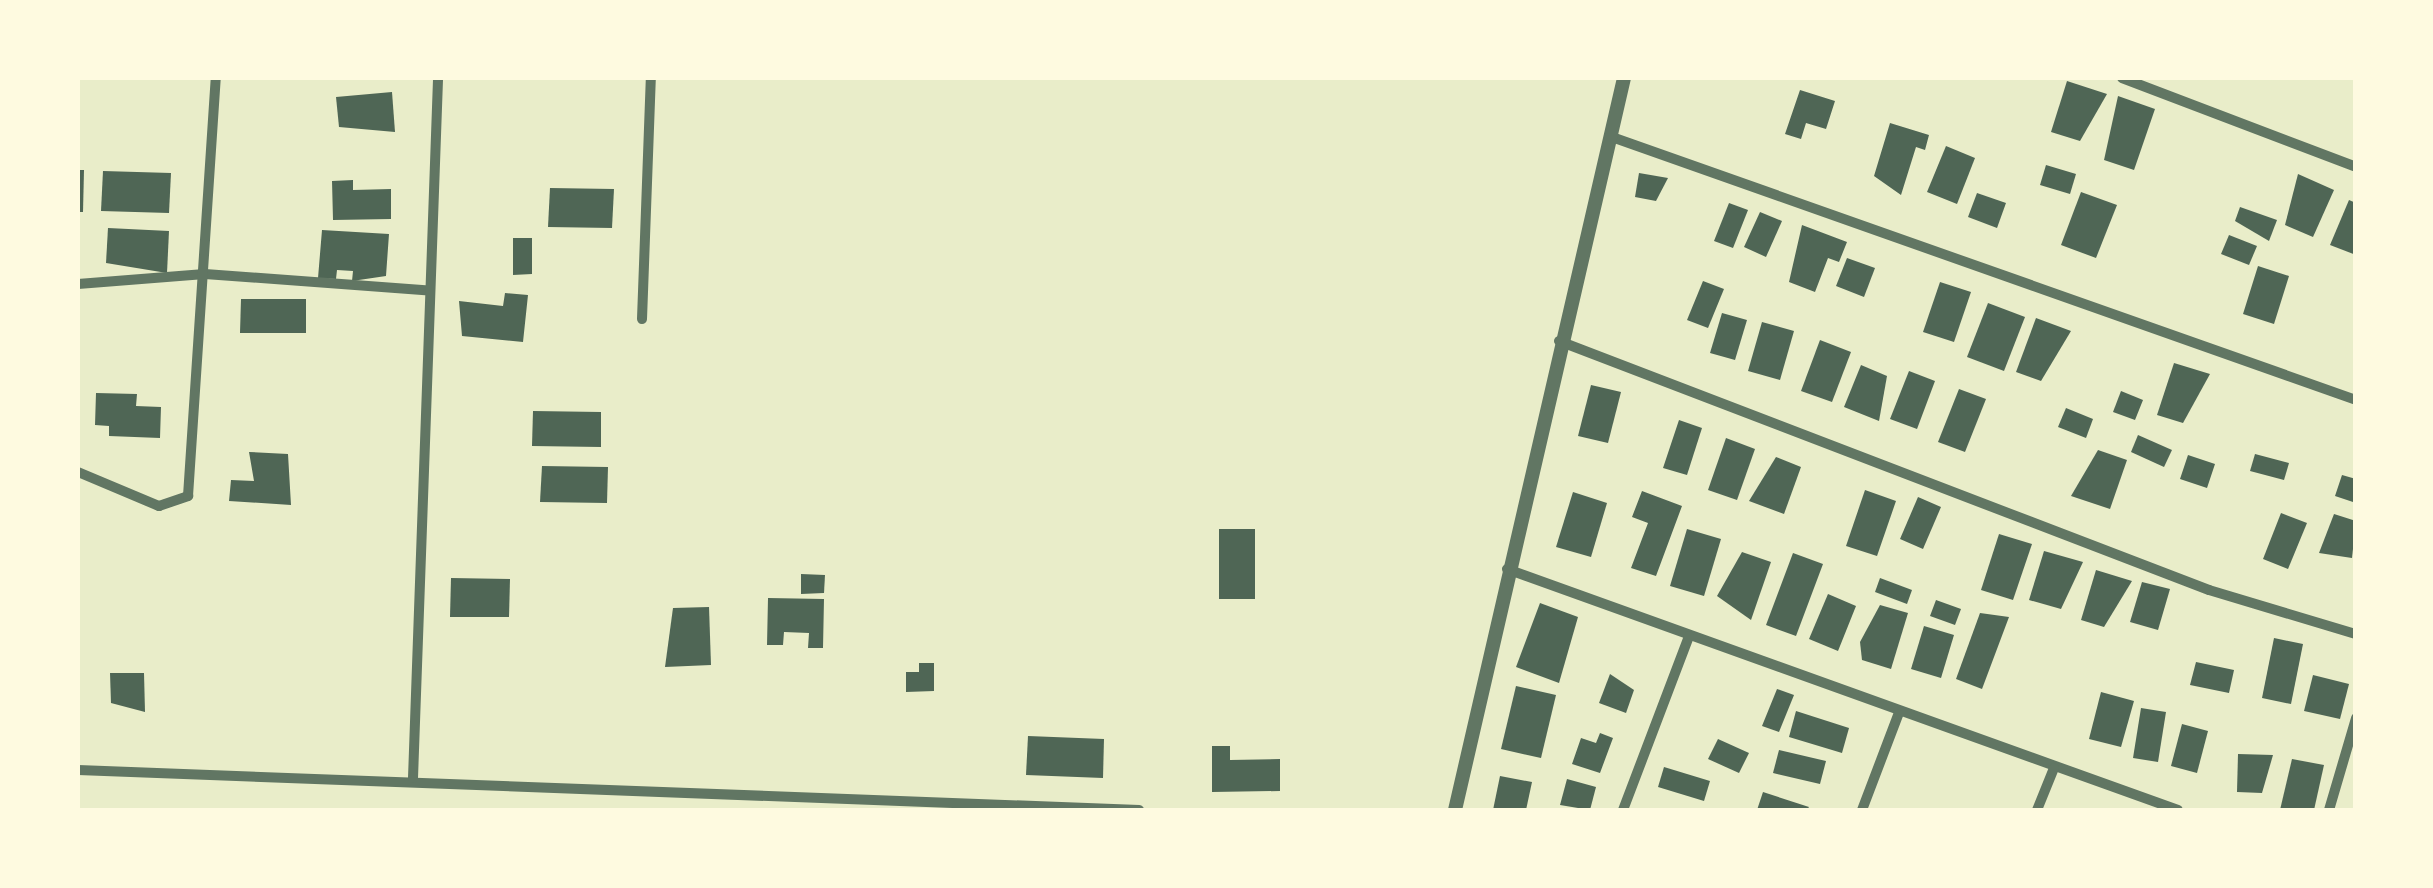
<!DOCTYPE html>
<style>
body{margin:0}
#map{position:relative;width:2433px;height:888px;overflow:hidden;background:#e9edc9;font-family:Barlow,sans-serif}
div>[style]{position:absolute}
.building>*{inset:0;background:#4f6655}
.minor>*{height:10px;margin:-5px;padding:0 5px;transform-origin:5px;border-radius:5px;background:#617663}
.tertiary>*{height:14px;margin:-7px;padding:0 7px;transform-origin:7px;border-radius:7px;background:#617663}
span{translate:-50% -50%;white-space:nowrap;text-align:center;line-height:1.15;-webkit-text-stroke:8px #fefae0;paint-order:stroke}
.frame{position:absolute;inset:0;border:80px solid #fefae0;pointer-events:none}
</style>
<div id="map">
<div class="building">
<div style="clip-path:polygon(2067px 81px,2107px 94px,2080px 141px,2051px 132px)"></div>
<div style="clip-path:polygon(1800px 90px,1835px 101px,1826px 129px,1806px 123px,1801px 139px,1785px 134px)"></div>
<div style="clip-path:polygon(392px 92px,395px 132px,339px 127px,336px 97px)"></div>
<div style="clip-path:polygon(2118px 96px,2155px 109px,2134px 170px,2104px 160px)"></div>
<div style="clip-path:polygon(1890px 123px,1929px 135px,1925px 150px,1916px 147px,1901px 195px,1874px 176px)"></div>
<div style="clip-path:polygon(1946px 146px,1975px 158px,1957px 204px,1927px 192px)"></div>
<div style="clip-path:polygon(2046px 165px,2076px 174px,2070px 194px,2040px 185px)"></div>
<div style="clip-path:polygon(78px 170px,84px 170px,83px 212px,78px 212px)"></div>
<div style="clip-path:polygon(103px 171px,171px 173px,169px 213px,101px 211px)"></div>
<div style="clip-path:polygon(1639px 173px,1668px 178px,1656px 201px,1635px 197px)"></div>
<div style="clip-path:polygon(2298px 174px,2334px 190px,2313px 237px,2285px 225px)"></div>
<div style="clip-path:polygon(353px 180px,353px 190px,391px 189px,391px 219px,333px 220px,332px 181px)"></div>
<div style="clip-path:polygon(550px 188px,614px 189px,612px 228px,548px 227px)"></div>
<div style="clip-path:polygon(2081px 192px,2117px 205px,2096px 258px,2061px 245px)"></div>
<div style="clip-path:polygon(1977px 193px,2006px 203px,1997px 228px,1968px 217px)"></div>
<div style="clip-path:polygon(2349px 200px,2356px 203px,2356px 255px,2330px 245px)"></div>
<div style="clip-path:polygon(1729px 203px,1748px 210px,1733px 248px,1714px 241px)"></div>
<div style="clip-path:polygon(2240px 207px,2277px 220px,2269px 241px,2235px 221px)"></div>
<div style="clip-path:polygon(1760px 212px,1782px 221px,1766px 257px,1744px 247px)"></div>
<div style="clip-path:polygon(1802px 225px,1847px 242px,1839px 262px,1828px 258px,1815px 292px,1789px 282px)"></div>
<div style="clip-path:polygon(108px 228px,169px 231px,167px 273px,106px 263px)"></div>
<div style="clip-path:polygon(322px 230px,389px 234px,386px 276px,352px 281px,353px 271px,337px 270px,336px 279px,318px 278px)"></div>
<div style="clip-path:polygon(2229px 235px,2257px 246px,2249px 265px,2221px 254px)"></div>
<div style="clip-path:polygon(513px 238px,532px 238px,532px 274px,513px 275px)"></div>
<div style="clip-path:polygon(1847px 258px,1875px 268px,1864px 297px,1836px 286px)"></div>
<div style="clip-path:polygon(2258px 266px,2289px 276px,2274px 324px,2243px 314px)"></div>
<div style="clip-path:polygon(1703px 281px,1724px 289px,1708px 328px,1687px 320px)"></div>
<div style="clip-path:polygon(1940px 282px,1971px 292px,1954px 342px,1923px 332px)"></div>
<div style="clip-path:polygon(505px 293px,528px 295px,523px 342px,462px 336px,459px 301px,503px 306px)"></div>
<div style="clip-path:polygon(241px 299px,306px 299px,306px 333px,240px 333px)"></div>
<div style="clip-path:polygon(1988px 303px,2025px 317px,2004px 371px,1967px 357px)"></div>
<div style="clip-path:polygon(1722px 313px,1747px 320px,1735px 360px,1710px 353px)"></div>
<div style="clip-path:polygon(2036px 318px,2071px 331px,2041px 381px,2016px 372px)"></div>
<div style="clip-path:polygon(1762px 322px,1794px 331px,1780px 380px,1748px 371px)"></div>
<div style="clip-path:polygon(1820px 340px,1851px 352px,1832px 402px,1801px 391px)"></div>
<div style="clip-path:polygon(2174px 363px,2210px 374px,2183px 423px,2157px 415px)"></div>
<div style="clip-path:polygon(1861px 365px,1887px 376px,1879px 421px,1844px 407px)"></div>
<div style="clip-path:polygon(1909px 371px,1935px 381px,1917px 429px,1890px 419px)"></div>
<div style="clip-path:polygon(1591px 385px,1621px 392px,1608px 443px,1578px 436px)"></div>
<div style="clip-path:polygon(1959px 389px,1986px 399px,1965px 452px,1938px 442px)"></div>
<div style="clip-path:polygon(2121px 391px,2143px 400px,2135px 420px,2113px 412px)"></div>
<div style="clip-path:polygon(96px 393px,137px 394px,136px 406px,161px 407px,160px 438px,109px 436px,109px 426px,95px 425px)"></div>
<div style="clip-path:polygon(2066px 408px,2093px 419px,2086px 438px,2058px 427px)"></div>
<div style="clip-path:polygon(533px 411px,601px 412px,601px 447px,532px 446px)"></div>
<div style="clip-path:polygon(1679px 420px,1702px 428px,1687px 475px,1663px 468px)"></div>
<div style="clip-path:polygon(2138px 435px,2172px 450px,2164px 467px,2131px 452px)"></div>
<div style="clip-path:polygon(1726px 438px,1755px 449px,1737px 500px,1708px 490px)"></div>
<div style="clip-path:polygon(2098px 450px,2127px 460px,2110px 509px,2071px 496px)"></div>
<div style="clip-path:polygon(249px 452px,288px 454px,291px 505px,229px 501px,231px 480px,254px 481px)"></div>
<div style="clip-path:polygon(2255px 454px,2289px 463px,2284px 480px,2250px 471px)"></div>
<div style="clip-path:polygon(2188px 455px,2215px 464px,2207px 488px,2180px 479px)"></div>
<div style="clip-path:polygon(1776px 457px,1801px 467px,1784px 514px,1749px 501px)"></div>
<div style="clip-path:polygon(542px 466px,608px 467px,607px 503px,540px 502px)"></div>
<div style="clip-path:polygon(2342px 475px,2356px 479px,2356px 503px,2335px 496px)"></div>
<div style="clip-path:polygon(1865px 490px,1896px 501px,1877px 556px,1846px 546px)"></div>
<div style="clip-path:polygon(1642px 491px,1682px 506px,1656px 576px,1631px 568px,1648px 523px,1632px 517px)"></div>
<div style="clip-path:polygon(1573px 492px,1607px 503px,1591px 557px,1556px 547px)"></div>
<div style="clip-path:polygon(1918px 497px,1941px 507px,1923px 549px,1900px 539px)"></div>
<div style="clip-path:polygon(2281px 513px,2307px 523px,2288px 569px,2263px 559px)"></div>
<div style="clip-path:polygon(2334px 514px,2356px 521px,2352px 558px,2319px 553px)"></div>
<div style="clip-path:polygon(1219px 529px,1255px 529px,1255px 599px,1219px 599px)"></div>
<div style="clip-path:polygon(1687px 529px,1721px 539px,1704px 596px,1670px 586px)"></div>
<div style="clip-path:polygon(1999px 534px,2032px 544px,2013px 600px,1981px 590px)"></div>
<div style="clip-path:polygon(2044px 551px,2083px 562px,2061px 609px,2029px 600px)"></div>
<div style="clip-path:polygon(1742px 552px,1771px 562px,1751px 620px,1717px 596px)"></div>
<div style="clip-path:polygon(1793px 553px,1823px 564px,1796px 636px,1766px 625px)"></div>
<div style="clip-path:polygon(2096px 570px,2132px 581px,2104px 627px,2081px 620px)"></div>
<div style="clip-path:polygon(801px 574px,825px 575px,824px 593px,801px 594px)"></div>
<div style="clip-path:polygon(451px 578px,510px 579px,509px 617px,450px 617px)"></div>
<div style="clip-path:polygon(1880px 578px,1912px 590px,1907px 604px,1875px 592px)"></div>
<div style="clip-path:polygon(2142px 582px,2170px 589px,2158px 630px,2130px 622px)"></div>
<div style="clip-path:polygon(1828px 594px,1856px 606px,1838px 651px,1809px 639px)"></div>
<div style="clip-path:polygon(768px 598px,824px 599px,823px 648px,808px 648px,809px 633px,784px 632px,783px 645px,767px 645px)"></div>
<div style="clip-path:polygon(1936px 600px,1961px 609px,1955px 625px,1930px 616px)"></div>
<div style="clip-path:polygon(1540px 603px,1578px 617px,1559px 683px,1516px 667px)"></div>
<div style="clip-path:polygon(1880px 605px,1908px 613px,1891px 669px,1862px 660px,1860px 642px)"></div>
<div style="clip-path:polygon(709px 607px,711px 665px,665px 667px,673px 608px)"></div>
<div style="clip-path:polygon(1980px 613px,2009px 617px,1982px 689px,1956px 679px)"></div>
<div style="clip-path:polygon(1924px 626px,1954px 635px,1941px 678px,1911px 669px)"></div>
<div style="clip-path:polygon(2274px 638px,2303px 644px,2291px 704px,2262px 698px)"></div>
<div style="clip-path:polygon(2196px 662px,2234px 670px,2229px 693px,2190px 685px)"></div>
<div style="clip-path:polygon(919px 663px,934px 663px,934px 691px,906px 692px,906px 672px,919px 672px)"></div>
<div style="clip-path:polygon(110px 673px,144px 673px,145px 712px,111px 703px)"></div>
<div style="clip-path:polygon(1610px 674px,1634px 690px,1626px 713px,1599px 703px)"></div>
<div style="clip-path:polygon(2313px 675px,2349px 684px,2340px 719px,2304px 711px)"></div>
<div style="clip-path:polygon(1516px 686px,1556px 695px,1541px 758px,1501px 749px)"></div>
<div style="clip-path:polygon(1777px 689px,1794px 695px,1779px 732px,1762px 726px)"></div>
<div style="clip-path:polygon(2101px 692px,2134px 701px,2121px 747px,2089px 739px)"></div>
<div style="clip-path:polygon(2141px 708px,2166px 712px,2158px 762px,2133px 758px)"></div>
<div style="clip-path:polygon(1796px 711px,1849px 728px,1842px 753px,1789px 737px)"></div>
<div style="clip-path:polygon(2182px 724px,2208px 731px,2197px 773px,2171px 766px)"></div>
<div style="clip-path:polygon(1600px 733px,1613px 738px,1600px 773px,1572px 764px,1581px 738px,1596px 743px)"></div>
<div style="clip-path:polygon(1028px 736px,1104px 739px,1103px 778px,1026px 775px)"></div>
<div style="clip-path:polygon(1718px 739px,1749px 753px,1739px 773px,1708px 759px)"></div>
<div style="clip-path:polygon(1212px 746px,1230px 746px,1230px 760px,1280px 759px,1280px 791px,1212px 792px)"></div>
<div style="clip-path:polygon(1779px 750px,1826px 761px,1820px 784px,1773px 773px)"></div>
<div style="clip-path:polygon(2238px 754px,2273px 755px,2262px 793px,2237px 792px)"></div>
<div style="clip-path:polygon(2292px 759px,2324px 765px,2314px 810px,2280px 810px)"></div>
<div style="clip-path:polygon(1664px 767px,1710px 781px,1704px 801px,1658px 787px)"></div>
<div style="clip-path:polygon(1500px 776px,1532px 782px,1526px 810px,1493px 810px)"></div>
<div style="clip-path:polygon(1567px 779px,1596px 787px,1590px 810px,1560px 805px)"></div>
<div style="clip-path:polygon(1763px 792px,1809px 807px,1807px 810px,1757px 810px)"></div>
</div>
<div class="minor">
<div style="left:2122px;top:78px;width:250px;rotate:20.8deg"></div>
<div style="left:1609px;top:136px;width:792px;rotate:19.46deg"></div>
<div style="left:78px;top:284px;width:127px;rotate:-4.5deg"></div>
<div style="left:205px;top:274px;width:221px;rotate:4.2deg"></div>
<div style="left:642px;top:319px;width:241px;rotate:-87.9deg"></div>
<div style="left:1559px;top:341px;width:696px;rotate:20.96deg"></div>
<div style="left:2209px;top:590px;width:153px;rotate:16.7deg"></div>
<div style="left:78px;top:472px;width:88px;rotate:22.8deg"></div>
<div style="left:159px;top:506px;width:31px;rotate:-19deg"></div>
<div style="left:188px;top:496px;width:419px;rotate:-86.2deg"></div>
<div style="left:1507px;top:569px;width:713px;rotate:19.76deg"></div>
<div style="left:78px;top:770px;width:1062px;rotate:2.16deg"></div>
<div style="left:413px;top:778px;width:700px;rotate:-87.95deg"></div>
<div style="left:1623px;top:810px;width:186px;rotate:-69.2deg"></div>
<div style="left:1862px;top:810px;width:102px;rotate:-69.2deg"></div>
<div style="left:2037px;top:810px;width:45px;rotate:-68deg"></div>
<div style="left:2329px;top:810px;width:96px;rotate:-73.6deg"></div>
</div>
<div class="tertiary">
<div style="left:1455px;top:810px;width:751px;rotate:-77deg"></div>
</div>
<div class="frame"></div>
</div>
